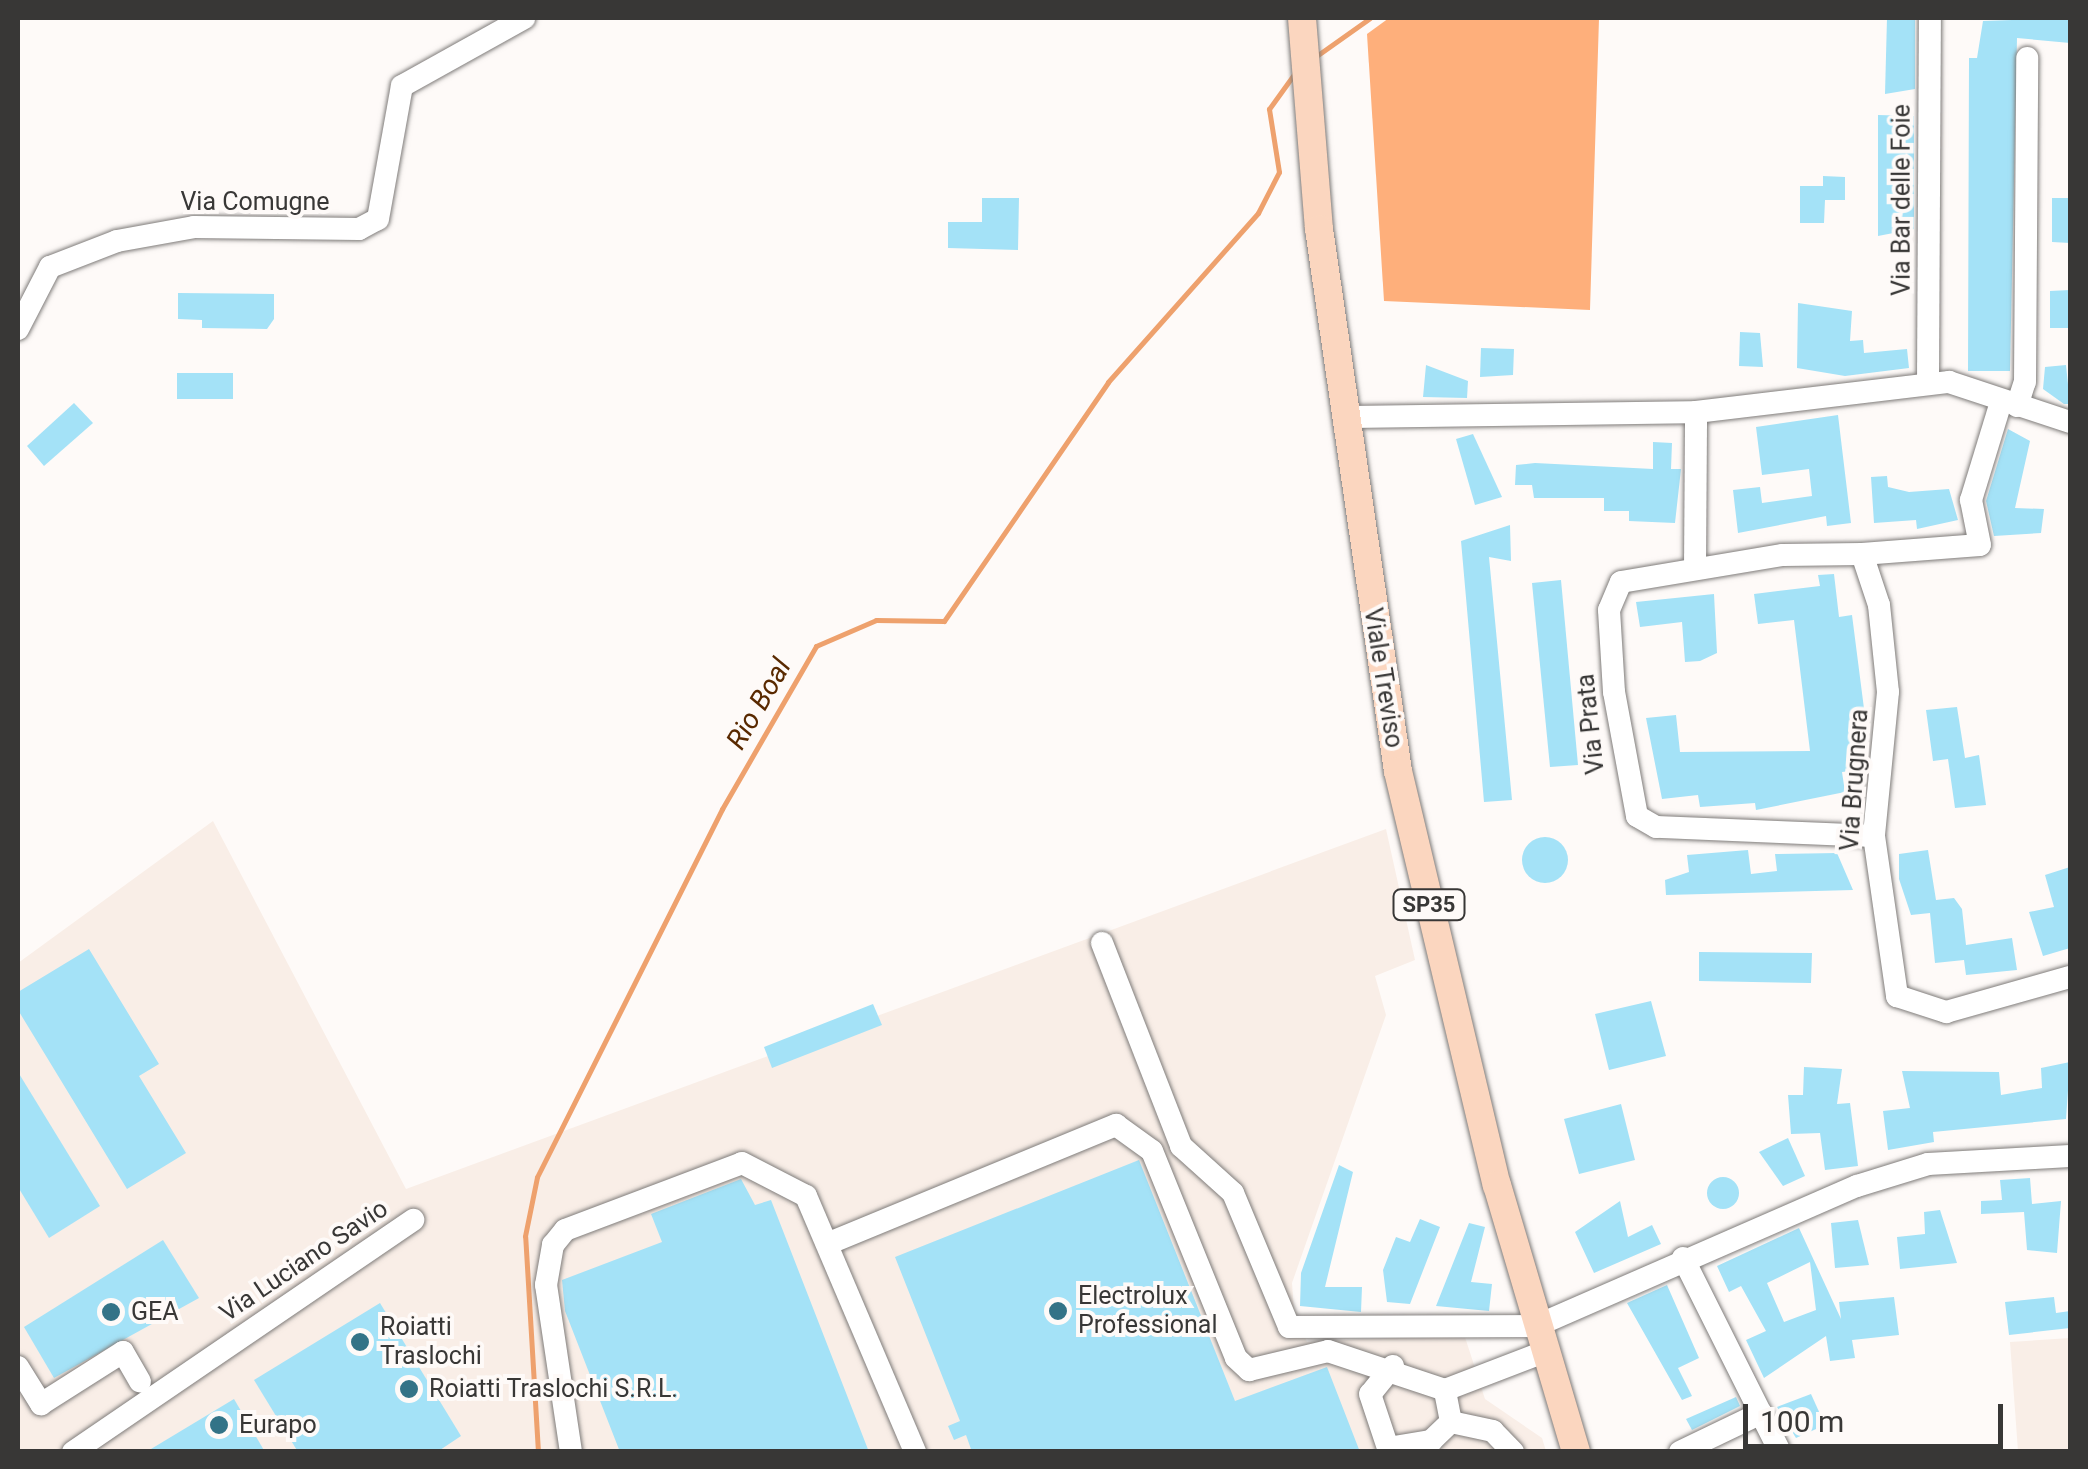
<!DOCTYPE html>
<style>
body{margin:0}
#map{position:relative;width:2088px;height:1469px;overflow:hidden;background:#fefaf8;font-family:Roboto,sans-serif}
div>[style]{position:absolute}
.built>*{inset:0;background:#f9eee7}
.forest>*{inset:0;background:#feaf7b}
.stream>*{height:5px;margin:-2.5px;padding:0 2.5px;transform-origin:2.5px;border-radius:2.5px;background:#eea16d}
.building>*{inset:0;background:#a4e2f7}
.round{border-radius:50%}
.roads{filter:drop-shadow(0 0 2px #7f7c7a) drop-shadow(0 0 2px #7f7c7a)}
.minor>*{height:22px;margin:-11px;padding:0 11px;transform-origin:11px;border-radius:11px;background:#fff}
.major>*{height:28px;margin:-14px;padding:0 14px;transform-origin:14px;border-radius:14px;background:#fbd6bf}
.dots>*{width:28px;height:28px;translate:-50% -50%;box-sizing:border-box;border:5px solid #fefaf8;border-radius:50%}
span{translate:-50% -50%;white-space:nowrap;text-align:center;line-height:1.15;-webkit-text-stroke:8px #fefaf8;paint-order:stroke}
.shield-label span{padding:2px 8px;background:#fefaf8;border:2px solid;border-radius:8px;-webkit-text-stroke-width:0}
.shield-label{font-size:22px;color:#383736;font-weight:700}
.street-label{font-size:25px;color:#383736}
.poi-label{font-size:25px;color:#383736}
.left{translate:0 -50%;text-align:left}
.water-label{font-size:28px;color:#592900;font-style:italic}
.frame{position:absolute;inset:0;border:20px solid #383736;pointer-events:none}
.scale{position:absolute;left:1743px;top:1404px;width:260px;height:45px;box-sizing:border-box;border:5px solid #383736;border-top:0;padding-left:12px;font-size:30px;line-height:35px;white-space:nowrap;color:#383736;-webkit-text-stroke:8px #fefaf8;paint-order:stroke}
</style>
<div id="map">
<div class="built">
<div style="clip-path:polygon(213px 821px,406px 1189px,1386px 829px,1415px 960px,1375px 976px,1386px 1015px,1292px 1283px,1294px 1311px,1307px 1342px,1464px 1334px,1485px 1399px,1542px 1438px,1546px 1451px,18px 1451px,18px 963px)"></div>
<div style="clip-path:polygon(2070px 1338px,2070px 1451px,2018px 1451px,2010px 1342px)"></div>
</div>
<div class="forest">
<div style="clip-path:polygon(1389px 18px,1599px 18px,1590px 310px,1384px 301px,1367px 34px)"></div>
</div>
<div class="stream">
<div style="left:1315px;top:57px;width:67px;rotate:-35.3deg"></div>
<div style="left:538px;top:1452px;width:216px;rotate:-93.4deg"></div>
<div style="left:525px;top:1236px;width:60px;rotate:-78.5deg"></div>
<div style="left:537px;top:1177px;width:412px;rotate:-63.3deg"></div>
<div style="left:722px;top:809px;width:188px;rotate:-60deg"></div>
<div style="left:816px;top:646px;width:65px;rotate:-23.4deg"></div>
<div style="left:876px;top:620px;width:68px;rotate:0.8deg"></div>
<div style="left:944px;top:621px;width:290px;rotate:-55.5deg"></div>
<div style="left:1108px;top:382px;width:226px;rotate:-48.4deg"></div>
<div style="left:1258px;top:213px;width:46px;rotate:-62.9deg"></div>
<div style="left:1279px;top:172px;width:64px;rotate:-99deg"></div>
<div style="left:1269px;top:109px;width:44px;rotate:-54.2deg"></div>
</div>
<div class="building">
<div style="clip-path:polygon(1887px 18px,1915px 18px,1915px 89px,1885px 94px)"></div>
<div style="clip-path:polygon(2070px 18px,2070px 43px,2017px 38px,2010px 371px,1968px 371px,1969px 58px,1977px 58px,1983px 21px)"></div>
<div style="clip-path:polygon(1878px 115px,1914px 116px,1914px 229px,1878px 236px)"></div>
<div style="clip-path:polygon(1823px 176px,1845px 177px,1845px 200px,1825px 200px,1824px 223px,1800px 223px,1800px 186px,1823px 186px)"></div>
<div style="clip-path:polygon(982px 198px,1019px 198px,1018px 250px,948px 248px,948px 222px,982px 222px)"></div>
<div style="clip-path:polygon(2052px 198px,2070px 198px,2070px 243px,2052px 242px)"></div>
<div style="clip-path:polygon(2070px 290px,2070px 328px,2050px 328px,2050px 291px)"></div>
<div style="clip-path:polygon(178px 293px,274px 294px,274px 319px,267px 329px,202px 328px,202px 320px,178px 319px)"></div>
<div style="clip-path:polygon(1798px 303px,1852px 311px,1850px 341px,1863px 340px,1864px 353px,1907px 349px,1909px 368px,1845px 376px,1797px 368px)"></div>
<div style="clip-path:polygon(1740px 332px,1760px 333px,1763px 367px,1739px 366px)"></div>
<div style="clip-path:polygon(1481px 348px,1514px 349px,1513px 375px,1480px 377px)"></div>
<div style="clip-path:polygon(1426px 365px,1468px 381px,1467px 398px,1423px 397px)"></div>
<div style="clip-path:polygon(2066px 365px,2070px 404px,2064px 404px,2043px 389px,2045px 367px)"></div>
<div style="clip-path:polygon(177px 373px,233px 373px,233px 399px,177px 399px)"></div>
<div style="clip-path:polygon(74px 403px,93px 423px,44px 466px,27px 446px)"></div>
<div style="clip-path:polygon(1838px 415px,1851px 523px,1827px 526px,1826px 516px,1738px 533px,1733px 490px,1760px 487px,1762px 503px,1812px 496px,1809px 469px,1762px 475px,1756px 427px)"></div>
<div style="clip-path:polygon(2008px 429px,2030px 441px,2015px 508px,2044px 509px,2041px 533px,1994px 536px,1986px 501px)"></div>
<div style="clip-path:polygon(1473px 434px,1502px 497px,1475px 505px,1456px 439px)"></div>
<div style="clip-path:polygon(1653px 442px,1672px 443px,1671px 469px,1681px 469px,1675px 523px,1629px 521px,1629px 511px,1604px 511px,1604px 498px,1534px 498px,1532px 485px,1515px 485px,1516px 465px,1535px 463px,1653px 469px)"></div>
<div style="clip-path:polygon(1887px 476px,1888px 487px,1909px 492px,1949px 489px,1958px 520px,1917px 529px,1916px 520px,1874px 523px,1871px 477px)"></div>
<div style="clip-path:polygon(1510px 525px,1511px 561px,1489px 557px,1512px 800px,1484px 802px,1461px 541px)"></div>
<div style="clip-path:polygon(1834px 574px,1839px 617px,1852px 615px,1867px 732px,1853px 734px,1858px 770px,1842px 772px,1845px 792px,1756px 810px,1755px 803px,1700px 807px,1698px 795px,1662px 799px,1646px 718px,1676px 715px,1680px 752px,1810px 751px,1794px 620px,1758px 624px,1754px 594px,1820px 586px,1818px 575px)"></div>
<div style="clip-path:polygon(1561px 580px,1578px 765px,1550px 767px,1532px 583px)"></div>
<div style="clip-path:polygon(1714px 594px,1717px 653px,1700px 661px,1685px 662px,1682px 622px,1640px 627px,1636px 602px)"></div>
<div style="clip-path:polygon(1957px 707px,1965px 758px,1979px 755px,1986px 805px,1955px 808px,1948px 759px,1933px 761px,1926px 710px)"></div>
<div class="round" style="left:1522px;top:837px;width:46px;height:46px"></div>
<div style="clip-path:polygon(1748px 850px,1751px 874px,1777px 871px,1775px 854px,1837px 853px,1853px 890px,1666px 895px,1665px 880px,1689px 872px,1687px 855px)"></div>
<div style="clip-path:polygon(1928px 850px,1936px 900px,1954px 898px,1962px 909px,1966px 945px,2012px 938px,2017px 970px,1966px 975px,1964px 960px,1935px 963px,1930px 913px,1911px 915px,1899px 879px,1899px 854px)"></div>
<div style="clip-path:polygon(2070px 867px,2070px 948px,2043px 956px,2029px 912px,2054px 907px,2045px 875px)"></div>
<div style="clip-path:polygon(89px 949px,159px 1064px,139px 1076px,186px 1153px,127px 1189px,18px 1010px,18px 992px)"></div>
<div style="clip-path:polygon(1699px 952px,1812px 953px,1811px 983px,1699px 981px)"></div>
<div style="clip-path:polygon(1651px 1001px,1666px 1056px,1609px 1070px,1595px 1014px)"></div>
<div style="clip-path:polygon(873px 1004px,882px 1025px,772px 1068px,764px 1047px)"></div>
<div style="clip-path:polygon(2070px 1062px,2066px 1119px,1933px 1132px,1934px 1142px,1888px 1150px,1883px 1111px,1910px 1108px,1902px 1071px,1999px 1072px,2001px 1095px,2042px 1088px,2041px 1068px)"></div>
<div style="clip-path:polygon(1804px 1067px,1842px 1069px,1837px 1104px,1850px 1103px,1858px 1166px,1825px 1170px,1820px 1133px,1791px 1134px,1788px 1095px,1803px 1095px)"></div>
<div style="clip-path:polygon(18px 1072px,100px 1206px,49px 1238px,18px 1187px)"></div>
<div style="clip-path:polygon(1621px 1104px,1635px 1160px,1579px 1174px,1564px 1119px)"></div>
<div style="clip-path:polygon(1788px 1138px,1805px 1176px,1783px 1186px,1759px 1152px)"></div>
<div style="clip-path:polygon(1139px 1160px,1235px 1401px,1327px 1367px,1360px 1452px,972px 1452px,966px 1435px,954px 1440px,948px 1426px,960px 1421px,895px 1257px)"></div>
<div style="clip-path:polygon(1339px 1165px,1353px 1172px,1325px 1287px,1362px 1287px,1361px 1312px,1300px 1306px,1301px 1273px)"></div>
<div class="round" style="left:1707px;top:1177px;width:32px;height:32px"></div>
<div style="clip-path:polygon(2030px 1178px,2032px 1204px,2061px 1201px,2057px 1253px,2027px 1250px,2024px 1212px,1981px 1214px,1981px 1201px,2002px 1200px,2000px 1180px)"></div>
<div style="clip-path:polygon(741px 1179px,755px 1205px,771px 1200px,869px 1452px,620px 1452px,565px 1311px,562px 1280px,662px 1242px,651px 1214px)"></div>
<div style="clip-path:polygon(1620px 1201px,1628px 1237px,1652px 1225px,1661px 1244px,1594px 1273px,1575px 1232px)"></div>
<div style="clip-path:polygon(1940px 1210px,1957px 1263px,1900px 1269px,1897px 1237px,1925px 1234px,1924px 1212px)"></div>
<div style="clip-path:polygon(1420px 1219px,1440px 1227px,1410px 1304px,1387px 1302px,1383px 1270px,1396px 1237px,1410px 1242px)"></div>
<div style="clip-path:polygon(1858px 1220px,1869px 1265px,1835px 1268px,1831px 1223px)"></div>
<div style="clip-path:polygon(1469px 1223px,1485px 1227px,1471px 1282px,1492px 1284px,1489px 1311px,1436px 1306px)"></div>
<div style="clip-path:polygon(evenodd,1799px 1228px,1841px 1319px,1839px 1302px,1894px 1297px,1899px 1335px,1852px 1340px,1855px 1358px,1830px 1361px,1826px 1336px,1764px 1378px,1746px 1340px,1766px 1331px,1741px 1286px,1729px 1292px,1717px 1266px,1799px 1228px,1810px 1262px,1816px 1310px,1784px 1322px,1767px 1283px,1810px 1262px)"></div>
<div style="clip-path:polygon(163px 1240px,199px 1298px,54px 1378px,24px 1327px)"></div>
<div style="clip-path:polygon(1667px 1285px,1699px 1358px,1678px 1368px,1692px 1396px,1682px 1400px,1627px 1303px)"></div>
<div style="clip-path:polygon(2054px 1297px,2056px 1313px,2070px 1311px,2070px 1328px,2009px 1335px,2005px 1302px)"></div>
<div style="clip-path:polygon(380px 1303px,461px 1436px,437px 1452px,298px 1452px,254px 1380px)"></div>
<div style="clip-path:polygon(1811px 1394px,1825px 1425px,1796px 1438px,1777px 1407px)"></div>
<div style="clip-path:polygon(1736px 1397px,1740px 1406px,1692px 1430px,1686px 1419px)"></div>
<div style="clip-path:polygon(234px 1399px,265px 1452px,146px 1452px)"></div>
</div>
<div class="roads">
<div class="minor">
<div style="left:18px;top:329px;width:70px;rotate:-62.7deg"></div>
<div style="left:50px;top:267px;width:72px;rotate:-21.2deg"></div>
<div style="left:117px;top:241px;width:78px;rotate:-10.3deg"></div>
<div style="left:194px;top:227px;width:165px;rotate:0.7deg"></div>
<div style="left:359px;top:229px;width:21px;rotate:-28deg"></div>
<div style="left:378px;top:219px;width:135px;rotate:-79.8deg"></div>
<div style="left:402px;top:86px;width:140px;rotate:-29.1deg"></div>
<div style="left:1928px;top:382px;width:364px;rotate:-89.7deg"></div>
<div style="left:2017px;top:406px;width:25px;rotate:-72deg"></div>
<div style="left:2025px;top:382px;width:324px;rotate:-89.6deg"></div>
<div style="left:1344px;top:417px;width:352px;rotate:-0.8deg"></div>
<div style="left:1696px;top:412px;width:255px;rotate:-6.8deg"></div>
<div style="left:1949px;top:382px;width:127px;rotate:18.3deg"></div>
<div style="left:1862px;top:554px;width:118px;rotate:-4.4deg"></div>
<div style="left:1980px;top:545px;width:46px;rotate:-101.3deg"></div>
<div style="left:1971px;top:500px;width:102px;rotate:-73deg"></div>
<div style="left:1695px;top:568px;width:156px;rotate:-89.6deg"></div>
<div style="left:1874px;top:836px;width:218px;rotate:-177.6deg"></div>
<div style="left:1656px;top:827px;width:22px;rotate:-150deg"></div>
<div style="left:1637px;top:816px;width:126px;rotate:-100.5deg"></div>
<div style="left:1614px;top:692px;width:82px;rotate:-93.5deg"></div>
<div style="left:1609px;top:610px;width:30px;rotate:-67deg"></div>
<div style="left:1621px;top:582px;width:164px;rotate:-9.5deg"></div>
<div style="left:1783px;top:555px;width:79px;rotate:-0.7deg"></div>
<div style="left:1862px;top:554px;width:54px;rotate:71.6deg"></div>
<div style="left:1879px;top:605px;width:87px;rotate:84.1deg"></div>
<div style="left:1888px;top:692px;width:145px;rotate:95.6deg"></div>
<div style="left:1874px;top:836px;width:162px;rotate:81.8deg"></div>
<div style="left:1897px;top:996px;width:52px;rotate:18.1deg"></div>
<div style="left:1946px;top:1012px;width:129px;rotate:-15.8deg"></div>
<div style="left:1102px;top:943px;width:218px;rotate:68.7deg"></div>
<div style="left:1181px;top:1146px;width:70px;rotate:42.1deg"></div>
<div style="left:1233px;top:1193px;width:145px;rotate:67.3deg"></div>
<div style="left:1289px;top:1327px;width:247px;rotate:-0.2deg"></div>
<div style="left:1536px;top:1326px;width:350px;rotate:-23.6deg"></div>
<div style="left:1857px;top:1186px;width:74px;rotate:-17.2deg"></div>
<div style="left:1928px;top:1164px;width:142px;rotate:-3.2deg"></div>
<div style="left:827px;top:1244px;width:313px;rotate:-22.4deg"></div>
<div style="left:1116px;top:1125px;width:44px;rotate:35.8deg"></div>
<div style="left:1152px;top:1151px;width:223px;rotate:67.9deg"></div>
<div style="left:1236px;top:1358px;width:18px;rotate:43deg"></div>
<div style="left:1249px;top:1370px;width:81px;rotate:-13.5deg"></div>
<div style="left:1328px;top:1351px;width:123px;rotate:18.4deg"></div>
<div style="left:1683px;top:1258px;width:217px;rotate:63.4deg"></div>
<div style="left:1393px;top:1366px;width:36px;rotate:129deg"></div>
<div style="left:1370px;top:1394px;width:57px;rotate:71.6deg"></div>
<div style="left:1388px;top:1448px;width:44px;rotate:-9.2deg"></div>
<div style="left:1431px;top:1441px;width:28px;rotate:-44deg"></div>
<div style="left:18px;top:1367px;width:44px;rotate:58.1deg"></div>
<div style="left:41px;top:1404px;width:97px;rotate:-32.4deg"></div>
<div style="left:123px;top:1352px;width:34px;rotate:60deg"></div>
<div style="left:73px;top:1452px;width:412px;rotate:-34.3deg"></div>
<div style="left:571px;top:1452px;width:169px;rotate:-98.5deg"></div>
<div style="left:546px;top:1285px;width:41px;rotate:-80.1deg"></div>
<div style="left:553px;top:1245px;width:19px;rotate:-51deg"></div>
<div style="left:565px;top:1230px;width:189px;rotate:-20.7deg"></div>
<div style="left:742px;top:1163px;width:72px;rotate:27.3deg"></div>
<div style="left:806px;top:1196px;width:278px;rotate:66.9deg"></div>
<div style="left:1513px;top:1452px;width:29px;rotate:-134deg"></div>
<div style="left:1493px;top:1431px;width:43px;rotate:-167.9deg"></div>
<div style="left:1451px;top:1422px;width:33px;rotate:-101deg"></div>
<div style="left:1445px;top:1390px;width:106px;rotate:-21deg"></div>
<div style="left:1680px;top:1452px;width:90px;rotate:-25.7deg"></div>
</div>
<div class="major">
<div style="left:1302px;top:18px;width:212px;rotate:85.4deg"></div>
<div style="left:1319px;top:229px;width:548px;rotate:81.71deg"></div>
<div style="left:1398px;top:771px;width:426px;rotate:76.6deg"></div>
<div style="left:1497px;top:1185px;width:278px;rotate:73.5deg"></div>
</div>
</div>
<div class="dots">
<div style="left:1058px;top:1311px;background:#337387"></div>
<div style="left:111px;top:1312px;background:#337387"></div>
<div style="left:360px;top:1342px;background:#337387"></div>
<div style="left:409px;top:1389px;background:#337387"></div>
<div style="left:219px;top:1425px;background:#337387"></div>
</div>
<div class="shield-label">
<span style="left:1429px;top:905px">SP35</span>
</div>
<div class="street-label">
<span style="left:1902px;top:200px;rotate:-90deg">Via Bar delle Foie</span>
<span style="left:255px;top:202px">Via Comugne</span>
<span style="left:1383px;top:678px;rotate:81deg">Viale Treviso</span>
<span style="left:1591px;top:724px;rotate:-96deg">Via Prata</span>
<span style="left:1855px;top:780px;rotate:-86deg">Via Brugnera</span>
<span style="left:304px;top:1261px;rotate:-34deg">Via Luciano Savio</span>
</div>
<div class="poi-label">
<span class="left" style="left:1078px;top:1311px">Electrolux<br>Professional</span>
<span class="left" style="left:131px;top:1312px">GEA</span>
<span class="left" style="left:380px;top:1342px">Roiatti<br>Traslochi</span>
<span class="left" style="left:429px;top:1389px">Roiatti Traslochi S.R.L.</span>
<span class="left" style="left:239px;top:1425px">Eurapo</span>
</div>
<div class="water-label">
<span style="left:759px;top:704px;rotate:-60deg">Rio Boal</span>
</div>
<div class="frame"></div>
<div class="scale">100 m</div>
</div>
